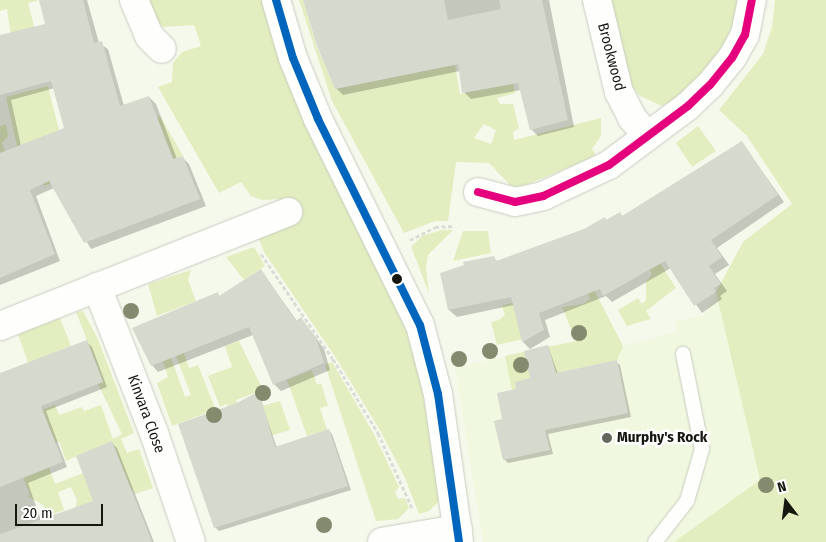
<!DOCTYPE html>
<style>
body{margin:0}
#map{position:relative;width:826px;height:542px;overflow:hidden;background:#f5f9ec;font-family:"Fira Sans Condensed",sans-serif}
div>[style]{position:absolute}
.built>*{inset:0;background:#f1f8e0}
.green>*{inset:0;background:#e2eebf}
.shadow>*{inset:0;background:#0003}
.building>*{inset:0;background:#d5d9ce}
.path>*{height:3px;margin-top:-1.5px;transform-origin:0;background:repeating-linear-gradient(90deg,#dbdbd8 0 4px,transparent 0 6.5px)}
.roads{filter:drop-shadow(0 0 1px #c8ccc1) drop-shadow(0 0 1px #c8ccc1)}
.lane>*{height:14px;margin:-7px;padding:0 7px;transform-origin:7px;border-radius:7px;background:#fefefc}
.street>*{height:28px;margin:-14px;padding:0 14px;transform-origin:14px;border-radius:14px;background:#fefefc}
.secondary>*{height:28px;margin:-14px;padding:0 14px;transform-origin:14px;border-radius:14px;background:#fefefc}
.bus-1>*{height:8px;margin:-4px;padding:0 4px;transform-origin:4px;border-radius:4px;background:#0065bd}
.bus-2>*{height:8px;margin:-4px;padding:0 4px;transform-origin:4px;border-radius:4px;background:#e5007d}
.trees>*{width:16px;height:16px;margin:-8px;border-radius:50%;background:#848a6e}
.dots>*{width:14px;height:14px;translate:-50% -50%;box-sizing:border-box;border:2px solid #fff;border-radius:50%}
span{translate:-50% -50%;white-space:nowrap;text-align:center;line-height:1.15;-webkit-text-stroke:5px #fff;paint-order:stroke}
.street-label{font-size:15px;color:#16180f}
.poi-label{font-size:15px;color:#16180f;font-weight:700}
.left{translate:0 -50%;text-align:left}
.north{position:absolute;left:761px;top:477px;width:50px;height:50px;-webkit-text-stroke:4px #fff;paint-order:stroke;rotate:345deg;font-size:14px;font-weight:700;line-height:20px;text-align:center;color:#16180f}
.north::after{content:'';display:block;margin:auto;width:18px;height:22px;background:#16180f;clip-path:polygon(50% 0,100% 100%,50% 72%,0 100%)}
.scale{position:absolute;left:15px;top:504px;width:88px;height:22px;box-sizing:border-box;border:2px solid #16180f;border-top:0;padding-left:6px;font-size:15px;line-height:18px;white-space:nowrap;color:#16180f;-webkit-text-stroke:4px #fff;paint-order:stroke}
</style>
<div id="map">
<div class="built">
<div style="clip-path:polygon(716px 292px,760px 480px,674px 542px,483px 542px,455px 367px,616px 333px,623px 346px,678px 332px,675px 322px,705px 315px)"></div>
</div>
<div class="green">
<div style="clip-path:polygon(0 0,39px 0,28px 3px,35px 30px,11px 36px,7px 9px,0 11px)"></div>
<div style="clip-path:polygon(146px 0,262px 0,280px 60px,380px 263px,408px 332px,420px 376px,439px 491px,439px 501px,429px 511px,419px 514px,405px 478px,381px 432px,336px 358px,264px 252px,259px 239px,293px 225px,280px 199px,262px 200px,251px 196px,241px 182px,219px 193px,158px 87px,172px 82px,173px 63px,182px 52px,201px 46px,194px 25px,163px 27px,154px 19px)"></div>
<div style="clip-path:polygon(evenodd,299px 0,303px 0,317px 47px,335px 89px,455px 65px,460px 94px,479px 90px,477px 76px,512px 79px,515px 93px,497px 98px,500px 104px,513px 104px,519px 128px,513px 132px,514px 140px,601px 118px,601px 136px,592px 149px,596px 156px,521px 187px,510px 185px,489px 163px,456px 162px,448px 221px,435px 221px,404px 233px,332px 101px,299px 0,484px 124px,496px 130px,491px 144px,474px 138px,484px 124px)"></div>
<div style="clip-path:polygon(610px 0,738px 0,736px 16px,724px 44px,704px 72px,683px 94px,662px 106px,640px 96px,630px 84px)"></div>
<div style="clip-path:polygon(775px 0,826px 0,826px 542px,674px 542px,760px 480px,716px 292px,743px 242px,792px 204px,747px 136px,719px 110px,763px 54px,772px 27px)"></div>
<div style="clip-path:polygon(48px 86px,59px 130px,56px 182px,44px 186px,30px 153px,23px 144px,17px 146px,6px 97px)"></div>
<div style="clip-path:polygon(142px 98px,154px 118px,160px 116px,183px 156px,173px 159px,168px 145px,138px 157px,145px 134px,132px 102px)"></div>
<div style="clip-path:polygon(6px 124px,8px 136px,2px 143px,5px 151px,0 153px,0 126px)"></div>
<div style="clip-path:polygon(698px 126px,716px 151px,692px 167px,676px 143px)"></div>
<div style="clip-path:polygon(442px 230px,453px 230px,428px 255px,426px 268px,429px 293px,411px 247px,422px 236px)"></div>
<div style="clip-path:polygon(463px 231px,488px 231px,491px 253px,453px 261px)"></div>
<div style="clip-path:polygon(254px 247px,265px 266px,244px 280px,226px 257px)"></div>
<div style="clip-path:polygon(657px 258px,676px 288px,646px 311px,651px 319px,627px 326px,618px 310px,638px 298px,642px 304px,646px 300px,646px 282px,652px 274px,646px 264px)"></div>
<div style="clip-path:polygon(191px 270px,188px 280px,196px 301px,157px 316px,148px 284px)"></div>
<div style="clip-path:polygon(590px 282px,623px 346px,617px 360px,515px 382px,516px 389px,512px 390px,505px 356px,576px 341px,562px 307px,583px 304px,590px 299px,584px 285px)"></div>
<div style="clip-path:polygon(514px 302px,531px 337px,497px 345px,491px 322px,499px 320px,505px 315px,502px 306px)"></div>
<div style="clip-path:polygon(83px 311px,97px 337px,134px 433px,121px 439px,127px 453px,139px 449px,153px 488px,135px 494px,133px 490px,75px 511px,77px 500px,71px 487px,58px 492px,64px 510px,48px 516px,43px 505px,27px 496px,30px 495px,23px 477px,49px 467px,55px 484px,83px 473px,86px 452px,66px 461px,59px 441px,38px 450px,25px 416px,55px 405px,59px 415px,82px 407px,84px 411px,101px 405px,113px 439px,122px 434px,98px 384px,103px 382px,76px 312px)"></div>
<div style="clip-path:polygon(60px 318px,71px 346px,28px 363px,18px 334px)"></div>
<div style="clip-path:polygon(239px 341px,263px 390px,236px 400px,240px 412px,280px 401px,290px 430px,260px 439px,217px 443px,206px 413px,172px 426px,157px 383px,168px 377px,163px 361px,171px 358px,185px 397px,191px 395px,176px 356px,184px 353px,189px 368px,198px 365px,215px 408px,232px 418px,227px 404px,220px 407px,208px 376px,232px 367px,225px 346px)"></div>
<div style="clip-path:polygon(332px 362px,375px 436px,399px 487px,395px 492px,398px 499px,405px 498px,409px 508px,398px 519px,376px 521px,325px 365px)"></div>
<div style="clip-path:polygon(312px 370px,317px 385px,321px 383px,328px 406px,320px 408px,327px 430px,307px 436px,287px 380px)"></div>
</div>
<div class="shadow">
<div style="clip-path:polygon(evenodd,40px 0,87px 0,99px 43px,108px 49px,124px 106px,149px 97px,156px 104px,177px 159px,182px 157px,189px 164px,206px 206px,91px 249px,54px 188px,36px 196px,60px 261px,0 285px,0 36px,47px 25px,40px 0,55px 88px,66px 129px,21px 146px,11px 100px,55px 88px)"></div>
<div style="clip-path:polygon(305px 0,549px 0,574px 127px,538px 136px,531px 129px,521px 90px,471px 99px,464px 92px,460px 71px,343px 95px,336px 88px)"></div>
<div style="clip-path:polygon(742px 143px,784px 202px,717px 248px,729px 265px,715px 274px,727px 291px,720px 296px,722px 299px,702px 313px,671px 268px,612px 302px,606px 296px,545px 320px,550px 337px,530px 349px,523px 342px,514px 305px,457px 317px,449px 310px,441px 274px,494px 258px,498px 262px,607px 221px,620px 213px,623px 217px)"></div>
<div style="clip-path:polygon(261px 271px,297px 321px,301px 319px,307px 326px,324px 349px,330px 370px,281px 391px,274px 384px,253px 335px,158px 372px,152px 365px,217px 294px,220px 297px)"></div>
<div style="clip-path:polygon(87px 342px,92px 347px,107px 387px,46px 411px,67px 467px,28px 483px,41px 520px,95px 502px,112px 443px,117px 448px,154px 542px,0 542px,0 376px)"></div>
<div style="clip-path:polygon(548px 346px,558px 374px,616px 362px,620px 365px,631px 417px,548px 434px,553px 454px,508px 463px,504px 459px,517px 390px,532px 379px)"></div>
<div style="clip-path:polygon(258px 393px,277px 448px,329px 431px,332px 434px,351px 490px,219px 531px,215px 527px,238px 404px)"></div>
</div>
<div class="building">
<div style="clip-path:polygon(39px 0,83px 0,94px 43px,102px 41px,120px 106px,149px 96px,173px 159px,183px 156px,200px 199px,84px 243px,49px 181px,30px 190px,55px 254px,0 278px,0 153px,64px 128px,51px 81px,0 95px,0 35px,45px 24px)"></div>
<div style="clip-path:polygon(303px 0,444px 0,448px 20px,501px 9px,499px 0,542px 0,568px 120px,530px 130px,518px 83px,462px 93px,458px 64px,335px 89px,317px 46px)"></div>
<div style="clip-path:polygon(742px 141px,778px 195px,711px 240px,722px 257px,709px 266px,721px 284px,714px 288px,716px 292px,694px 306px,665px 261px,603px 296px,600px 289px,539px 313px,544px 330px,522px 342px,511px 297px,448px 310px,440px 273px,464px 265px,463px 262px,494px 256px,496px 261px,584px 229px,605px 217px,606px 220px,620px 212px,622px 216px)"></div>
<div style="clip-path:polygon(261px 269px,296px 321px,301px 317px,317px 341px,324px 363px,273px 385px,249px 327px,151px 366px,132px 328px,218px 292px,219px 296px)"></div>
<div style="clip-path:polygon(87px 340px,103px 382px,41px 406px,63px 462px,0 487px,0 373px)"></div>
<div style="clip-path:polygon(548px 345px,556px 373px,617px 360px,628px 413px,545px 430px,550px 450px,503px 460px,494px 421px,502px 419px,497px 393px,516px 389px,515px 382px,530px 378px,524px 351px)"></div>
<div style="clip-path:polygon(259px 391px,275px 447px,329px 429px,348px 486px,214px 528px,178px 424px,237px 403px)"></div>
<div style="clip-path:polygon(112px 441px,152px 542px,0 542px,0 534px,93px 501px,76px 456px)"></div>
</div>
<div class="path">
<div style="left:410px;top:240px;width:28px;rotate:-27deg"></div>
<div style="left:435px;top:227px;width:18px;rotate:-3deg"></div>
<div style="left:261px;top:254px;width:127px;rotate:55.6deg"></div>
<div style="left:333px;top:359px;width:87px;rotate:58.7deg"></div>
<div style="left:378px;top:433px;width:82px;rotate:65.6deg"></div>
</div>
<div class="roads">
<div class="lane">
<div style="left:655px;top:542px;width:52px;rotate:-52deg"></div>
<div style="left:687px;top:501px;width:54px;rotate:-73.9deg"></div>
<div style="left:702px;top:449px;width:97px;rotate:-101.3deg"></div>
</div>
<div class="street">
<div style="left:134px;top:0;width:39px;rotate:67deg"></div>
<div style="left:149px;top:36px;width:18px;rotate:45deg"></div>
<div style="left:597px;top:0;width:95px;rotate:76.6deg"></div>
<div style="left:619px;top:92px;width:29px;rotate:63deg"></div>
<div style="left:632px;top:118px;width:24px;rotate:48deg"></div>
<div style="left:478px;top:192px;width:38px;rotate:15deg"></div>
<div style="left:515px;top:202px;width:29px;rotate:-12deg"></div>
<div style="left:543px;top:196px;width:73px;rotate:-25.2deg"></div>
<div style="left:609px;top:165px;width:99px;rotate:-36.8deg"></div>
<div style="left:688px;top:106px;width:30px;rotate:-44deg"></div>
<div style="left:710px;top:85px;width:35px;rotate:-51deg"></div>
<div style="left:732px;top:58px;width:26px;rotate:-61deg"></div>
<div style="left:745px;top:35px;width:36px;rotate:-79deg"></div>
<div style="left:97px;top:287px;width:157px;rotate:68.7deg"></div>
<div style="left:154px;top:433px;width:115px;rotate:71.3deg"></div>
<div style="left:0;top:326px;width:310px;rotate:-21.6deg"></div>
<div style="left:382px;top:542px;width:77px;rotate:-9.7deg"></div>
</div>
<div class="secondary">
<div style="left:276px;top:0;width:60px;rotate:73.7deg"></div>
<div style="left:293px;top:58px;width:66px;rotate:67.7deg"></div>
<div style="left:318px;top:119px;width:230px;rotate:63.7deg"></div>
<div style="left:420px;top:325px;width:71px;rotate:75.4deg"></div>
<div style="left:438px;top:394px;width:149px;rotate:81.9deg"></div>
</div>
</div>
<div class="bus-1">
<div style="left:276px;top:0;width:60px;rotate:73.7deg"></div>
<div style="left:293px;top:58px;width:66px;rotate:67.7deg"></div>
<div style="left:318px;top:119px;width:230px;rotate:63.7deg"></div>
<div style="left:420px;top:325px;width:71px;rotate:75.4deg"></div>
<div style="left:438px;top:394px;width:149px;rotate:81.9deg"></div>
</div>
<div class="bus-2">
<div style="left:478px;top:192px;width:38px;rotate:15deg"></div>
<div style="left:515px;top:202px;width:29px;rotate:-12deg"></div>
<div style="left:543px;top:196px;width:73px;rotate:-25.2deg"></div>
<div style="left:609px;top:165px;width:99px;rotate:-36.8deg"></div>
<div style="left:688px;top:106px;width:30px;rotate:-44deg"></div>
<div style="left:710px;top:85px;width:35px;rotate:-51deg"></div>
<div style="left:732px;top:58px;width:26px;rotate:-61deg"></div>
<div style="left:745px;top:35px;width:36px;rotate:-79deg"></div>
</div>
<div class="trees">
<div style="left:131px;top:311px"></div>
<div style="left:579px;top:333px"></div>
<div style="left:490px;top:351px"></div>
<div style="left:459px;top:359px"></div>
<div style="left:521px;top:365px"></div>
<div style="left:263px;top:393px"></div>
<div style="left:214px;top:415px"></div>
<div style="left:766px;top:485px"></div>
<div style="left:324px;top:525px"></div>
</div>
<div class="dots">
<div style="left:397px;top:279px;background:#16180f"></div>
<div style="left:607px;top:438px;background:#64675c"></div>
</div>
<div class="street-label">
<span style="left:611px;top:57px;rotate:75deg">Brookwood</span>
<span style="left:146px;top:414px;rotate:70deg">Kinvara Close</span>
</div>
<div class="poi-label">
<span class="left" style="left:617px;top:438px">Murphy's Rock</span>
</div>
<div class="north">N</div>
<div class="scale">20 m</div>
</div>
